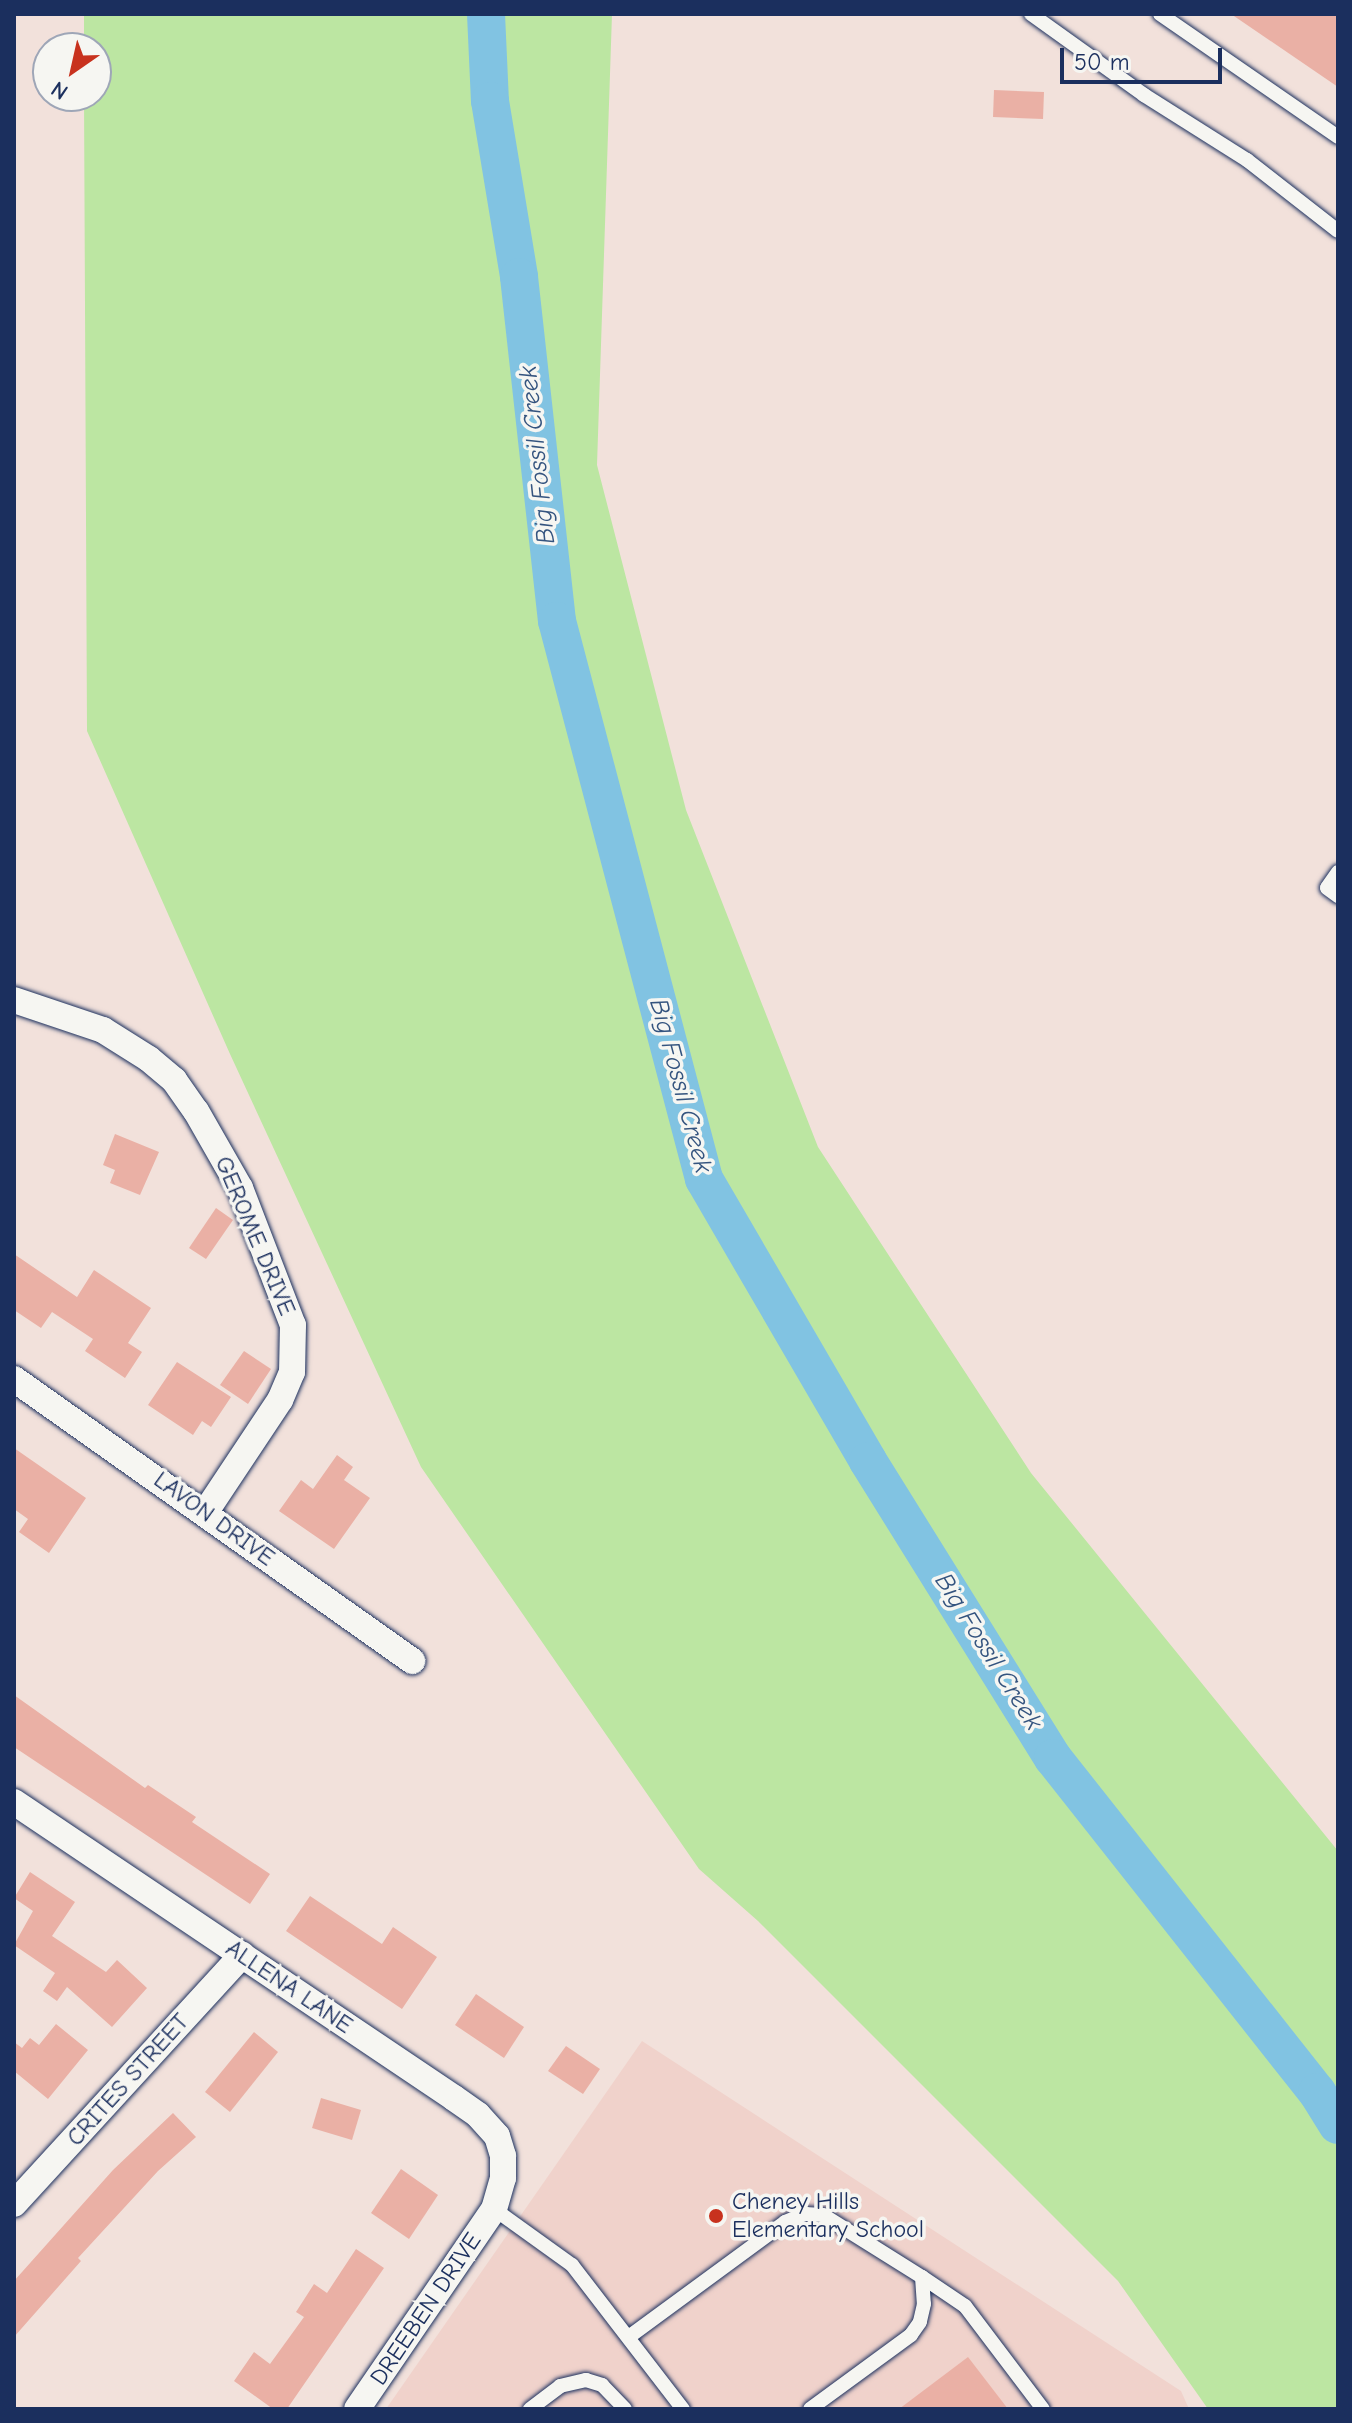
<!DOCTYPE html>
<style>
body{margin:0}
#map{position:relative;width:1352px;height:2423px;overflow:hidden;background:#f2e1db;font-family:"Comic Neue",sans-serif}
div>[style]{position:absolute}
.built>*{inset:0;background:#f0d2cb}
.green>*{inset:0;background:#bce6a2}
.river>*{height:38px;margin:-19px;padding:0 19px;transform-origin:19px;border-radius:19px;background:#81c3e2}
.building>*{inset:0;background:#eab0a5}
.roads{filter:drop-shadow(0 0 2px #1b2f5e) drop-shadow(0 0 2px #1b2f5e)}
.service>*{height:14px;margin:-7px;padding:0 7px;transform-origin:7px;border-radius:7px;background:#f6f6f2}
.minor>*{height:26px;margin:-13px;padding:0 13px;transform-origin:13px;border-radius:13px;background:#f6f6f2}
.dots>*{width:22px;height:22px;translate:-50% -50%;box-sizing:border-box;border:4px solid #f6f6f2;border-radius:50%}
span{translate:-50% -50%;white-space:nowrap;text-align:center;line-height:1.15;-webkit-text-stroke:7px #f6f6f2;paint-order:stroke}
.street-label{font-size:24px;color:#1b2f5e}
.poi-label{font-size:24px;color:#1b2f5e}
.left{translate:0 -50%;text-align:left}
.water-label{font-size:26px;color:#34547f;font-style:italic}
.frame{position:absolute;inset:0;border:16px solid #1b2f5e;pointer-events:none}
.north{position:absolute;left:32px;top:32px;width:80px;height:80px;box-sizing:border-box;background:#f6f6f2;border:2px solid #9ea6b7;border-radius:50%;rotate:214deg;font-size:22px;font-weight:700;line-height:32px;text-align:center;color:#1b2f5e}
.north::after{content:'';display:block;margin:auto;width:28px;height:36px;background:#c8321e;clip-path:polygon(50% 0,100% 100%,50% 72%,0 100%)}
.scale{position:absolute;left:1060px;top:48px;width:162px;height:36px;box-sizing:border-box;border:4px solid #1b2f5e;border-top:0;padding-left:10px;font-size:24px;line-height:28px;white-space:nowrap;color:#1b2f5e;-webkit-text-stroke:6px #f6f6f2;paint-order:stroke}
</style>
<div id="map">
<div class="built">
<div style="clip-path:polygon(642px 2041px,1181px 2391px,1189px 2409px,386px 2409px)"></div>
</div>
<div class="green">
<div style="clip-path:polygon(84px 14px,612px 14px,597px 465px,686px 810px,818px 1147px,1031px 1473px,1338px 1851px,1338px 2409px,1208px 2409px,1118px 2281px,758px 1921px,699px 1869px,421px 1467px,230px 1054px,87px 731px,84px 96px,96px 96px,96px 48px,84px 48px)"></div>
</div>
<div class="river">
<div style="left:486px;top:14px;width:87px;rotate:87.4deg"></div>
<div style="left:490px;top:101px;width:178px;rotate:80.6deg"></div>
<div style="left:519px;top:277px;width:346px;rotate:83.7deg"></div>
<div style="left:557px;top:621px;width:577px;rotate:75.24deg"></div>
<div style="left:704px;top:1179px;width:326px;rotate:59.8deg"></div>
<div style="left:868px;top:1461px;width:350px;rotate:58.1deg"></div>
<div style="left:1053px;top:1758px;width:426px;rotate:51.7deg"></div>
<div style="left:1317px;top:2092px;width:39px;rotate:58deg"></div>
</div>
<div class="building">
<div style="clip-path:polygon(1231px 14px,1338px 14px,1338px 87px)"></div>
<div style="clip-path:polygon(994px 90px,1044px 92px,1043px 119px,993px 117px)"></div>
<div style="clip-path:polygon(115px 1134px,159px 1152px,140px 1195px,110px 1183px,115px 1170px,103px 1165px)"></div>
<div style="clip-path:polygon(216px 1208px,233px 1220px,206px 1259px,189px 1248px)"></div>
<div style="clip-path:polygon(14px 1254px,77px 1297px,94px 1270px,151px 1308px,128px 1343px,142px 1352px,125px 1378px,85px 1351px,93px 1339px,52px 1312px,41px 1328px,14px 1310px)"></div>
<div style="clip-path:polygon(244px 1351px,271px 1369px,248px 1404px,220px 1385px)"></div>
<div style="clip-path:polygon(177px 1362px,231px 1397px,211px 1427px,202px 1421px,193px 1435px,148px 1405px)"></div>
<div style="clip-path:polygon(14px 1448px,86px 1498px,49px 1553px,19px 1532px,28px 1519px,14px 1509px)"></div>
<div style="clip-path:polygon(337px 1455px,353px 1467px,344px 1480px,370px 1498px,334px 1549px,279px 1511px,301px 1480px,313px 1489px)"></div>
<div style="clip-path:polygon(14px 1695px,145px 1788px,148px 1785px,196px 1817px,192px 1822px,270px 1874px,250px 1904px,14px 1747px)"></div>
<div style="clip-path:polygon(30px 1872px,75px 1902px,52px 1936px,106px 1972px,117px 1960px,147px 1988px,112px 2027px,67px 1987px,57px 2001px,43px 1991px,55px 1973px,14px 1945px,33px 1911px,14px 1898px)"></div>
<div style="clip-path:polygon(310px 1896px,382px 1944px,393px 1927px,437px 1957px,402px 2009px,286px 1931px)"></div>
<div style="clip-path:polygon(476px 1994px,524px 2027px,504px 2058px,455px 2025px)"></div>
<div style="clip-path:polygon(56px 2024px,88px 2050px,48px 2099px,14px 2071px,14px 2042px,22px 2048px,30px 2038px,39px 2045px)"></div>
<div style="clip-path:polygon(254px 2032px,278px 2052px,230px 2112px,205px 2092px)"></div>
<div style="clip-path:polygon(566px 2046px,600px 2069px,583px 2094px,548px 2071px)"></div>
<div style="clip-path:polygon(321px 2098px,361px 2110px,352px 2140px,312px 2128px)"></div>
<div style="clip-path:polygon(173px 2113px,196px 2137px,158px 2171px,78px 2258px,81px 2261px,14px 2337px,14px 2281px,113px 2170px)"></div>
<div style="clip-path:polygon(401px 2169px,438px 2195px,409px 2239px,371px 2213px)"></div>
<div style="clip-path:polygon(356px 2249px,384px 2268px,287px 2409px,273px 2409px,234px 2381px,254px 2352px,270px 2364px,304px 2317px,296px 2312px,314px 2284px,327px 2293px)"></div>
<div style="clip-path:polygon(968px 2357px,1008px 2409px,899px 2409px)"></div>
</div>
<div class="roads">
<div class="service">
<div style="left:1031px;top:14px;width:139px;rotate:35.6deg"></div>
<div style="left:1144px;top:95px;width:122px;rotate:32.3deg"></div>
<div style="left:1247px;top:160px;width:115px;rotate:38deg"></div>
<div style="left:1160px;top:14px;width:216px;rotate:34.6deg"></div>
<div style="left:1338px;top:872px;width:19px;rotate:125deg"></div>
<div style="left:1327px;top:888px;width:14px;rotate:36deg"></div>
<div style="left:494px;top:2209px;width:96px;rotate:35.7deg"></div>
<div style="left:572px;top:2265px;width:182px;rotate:52.4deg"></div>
<div style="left:922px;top:2277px;width:52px;rotate:34deg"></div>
<div style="left:965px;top:2306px;width:129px;rotate:52.9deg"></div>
<div style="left:630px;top:2336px;width:192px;rotate:-36.3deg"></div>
<div style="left:785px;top:2222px;width:22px;rotate:-22deg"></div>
<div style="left:805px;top:2214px;width:18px;rotate:3deg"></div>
<div style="left:823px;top:2215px;width:117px;rotate:32.1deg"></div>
<div style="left:922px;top:2277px;width:27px;rotate:86deg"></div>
<div style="left:924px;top:2304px;width:18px;rotate:103deg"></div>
<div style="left:920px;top:2322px;width:16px;rotate:125deg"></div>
<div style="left:911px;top:2335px;width:125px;rotate:143.8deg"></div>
<div style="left:530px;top:2409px;width:38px;rotate:-37deg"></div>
<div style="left:560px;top:2386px;width:27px;rotate:-13deg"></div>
<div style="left:586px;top:2380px;width:17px;rotate:17deg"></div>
<div style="left:602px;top:2385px;width:33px;rotate:46deg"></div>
</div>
<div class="minor">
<div style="left:14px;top:1000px;width:94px;rotate:18.6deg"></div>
<div style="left:103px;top:1030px;width:54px;rotate:32.2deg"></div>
<div style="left:149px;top:1059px;width:33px;rotate:40deg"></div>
<div style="left:174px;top:1080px;width:38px;rotate:55deg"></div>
<div style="left:196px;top:1111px;width:89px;rotate:60.3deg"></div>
<div style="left:240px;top:1188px;width:147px;rotate:68.9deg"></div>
<div style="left:293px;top:1325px;width:47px;rotate:91.2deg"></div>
<div style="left:292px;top:1372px;width:30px;rotate:113deg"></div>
<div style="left:280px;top:1400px;width:136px;rotate:123.6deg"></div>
<div style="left:14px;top:1379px;width:488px;rotate:35.3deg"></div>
<div style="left:14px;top:1802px;width:530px;rotate:33.93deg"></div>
<div style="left:454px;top:2098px;width:29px;rotate:35deg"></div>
<div style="left:478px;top:2115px;width:28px;rotate:48deg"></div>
<div style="left:497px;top:2136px;width:21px;rotate:73deg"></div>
<div style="left:503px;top:2156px;width:22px;rotate:90deg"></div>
<div style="left:503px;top:2178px;width:32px;rotate:106deg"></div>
<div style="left:494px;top:2209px;width:242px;rotate:124.4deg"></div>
<div style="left:14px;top:2204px;width:338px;rotate:-47.5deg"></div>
</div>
</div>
<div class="dots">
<div style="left:716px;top:2216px;background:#c8321e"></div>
</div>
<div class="street-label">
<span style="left:255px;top:1236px;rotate:67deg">GEROME DRIVE</span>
<span style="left:214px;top:1519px;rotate:36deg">LAVON DRIVE</span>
<span style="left:289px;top:1987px;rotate:34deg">ALLENA LANE</span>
<span style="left:128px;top:2080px;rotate:-48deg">CRITES STREET</span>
<span style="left:426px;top:2309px;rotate:-56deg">DREEBEN DRIVE</span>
</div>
<div class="poi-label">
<span class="left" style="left:732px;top:2216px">Cheney Hills<br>Elementary School</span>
</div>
<div class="water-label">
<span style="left:538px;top:455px;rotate:-96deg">Big Fossil Creek</span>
<span style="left:680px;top:1086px;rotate:75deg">Big Fossil Creek</span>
<span style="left:988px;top:1652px;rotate:58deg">Big Fossil Creek</span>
</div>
<div class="frame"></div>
<div class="north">N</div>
<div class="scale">50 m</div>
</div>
